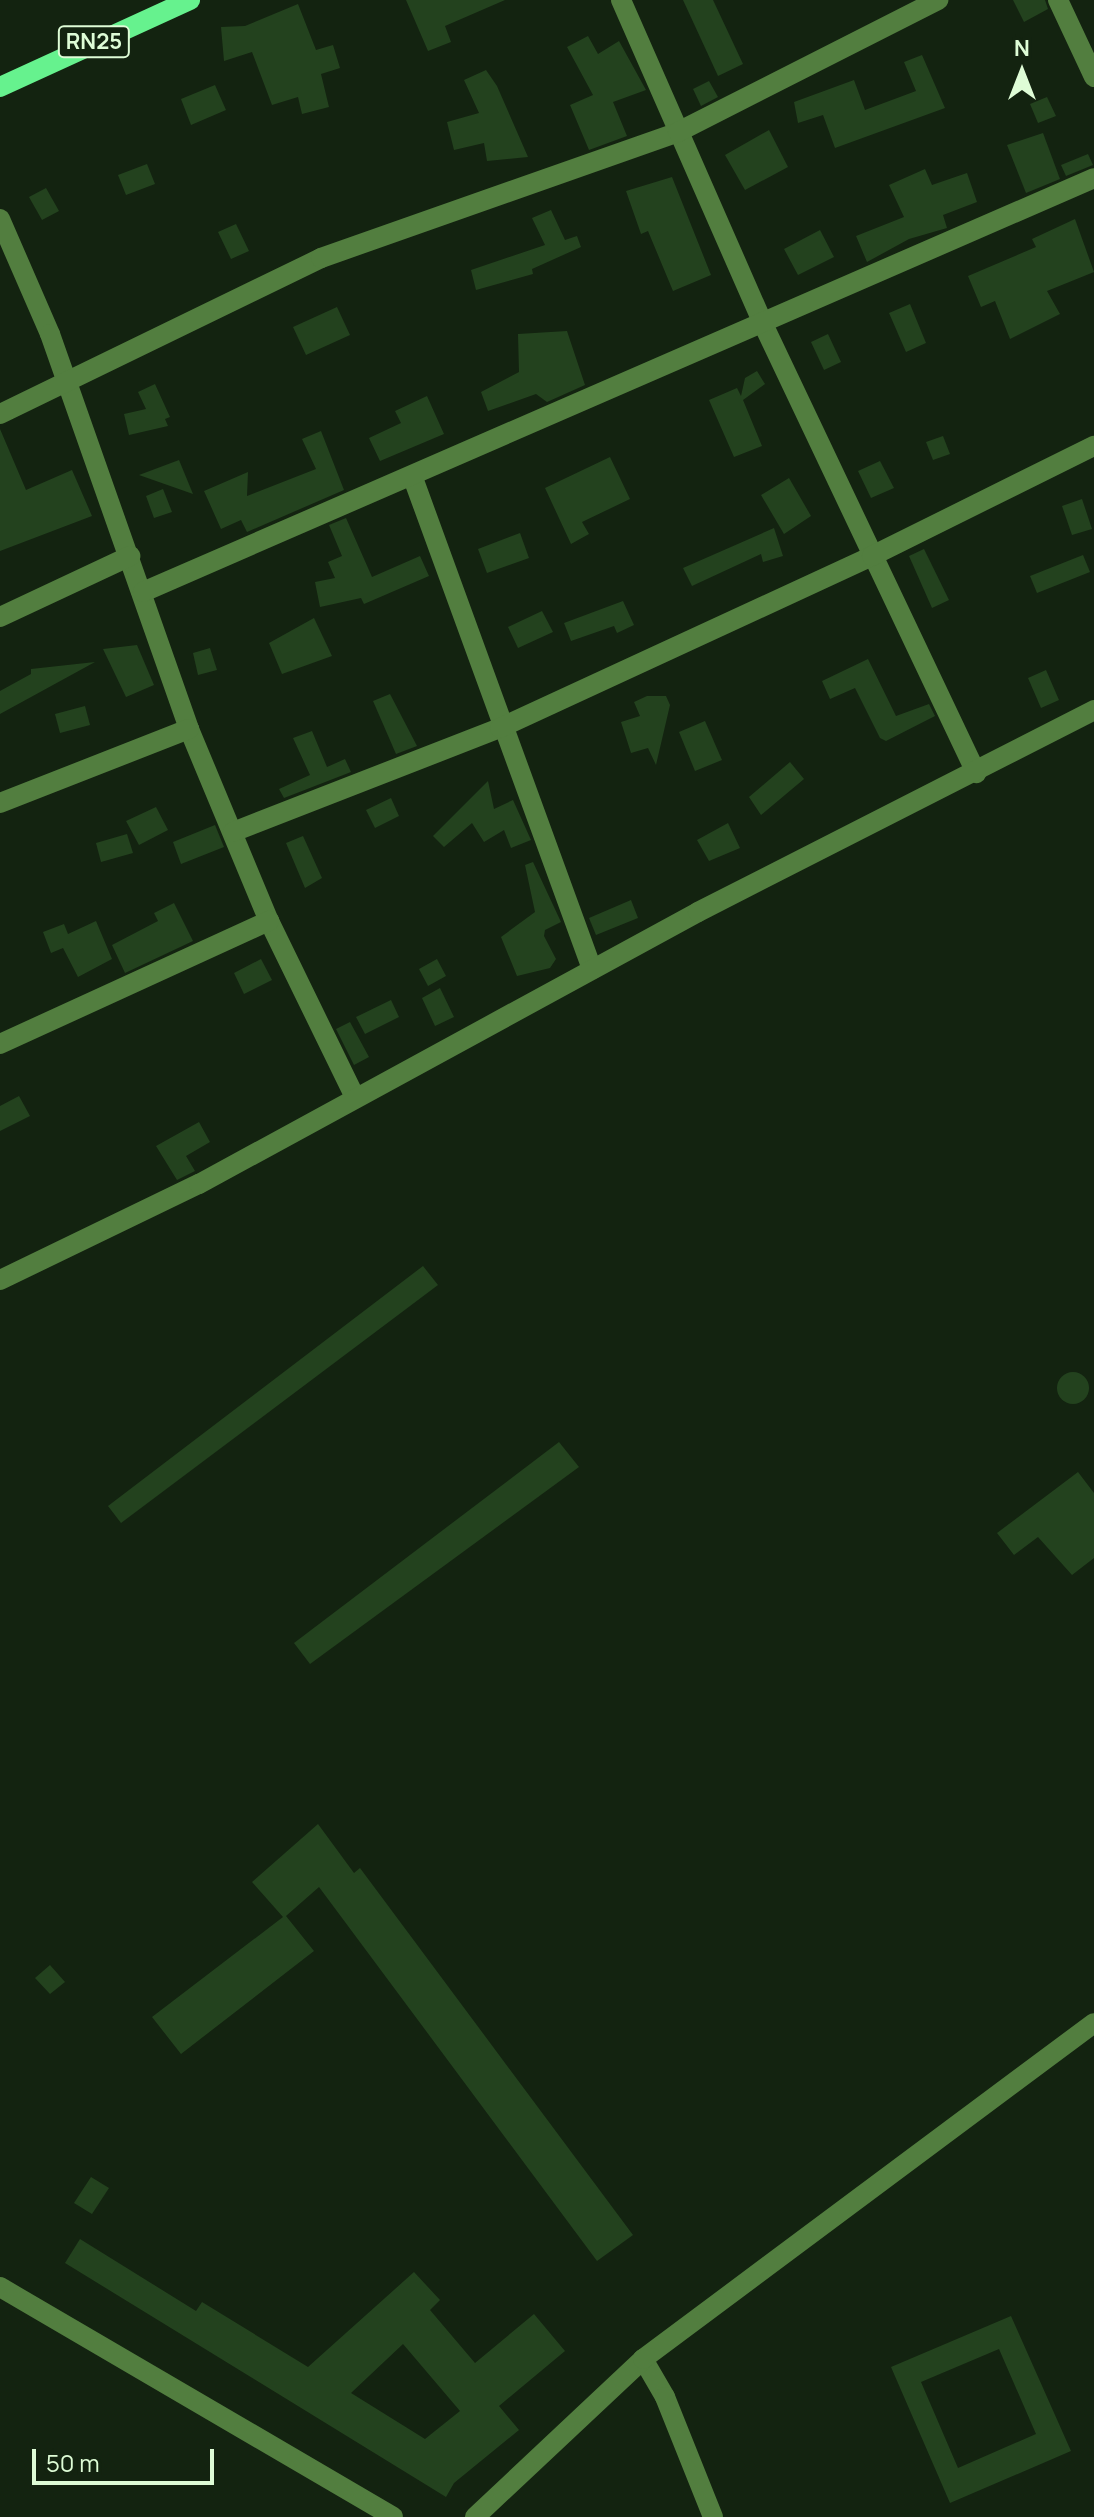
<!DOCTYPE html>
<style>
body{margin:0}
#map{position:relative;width:1094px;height:2517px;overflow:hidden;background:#132310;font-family:Manrope,sans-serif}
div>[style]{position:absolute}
.building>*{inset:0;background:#23421e}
.round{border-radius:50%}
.minor>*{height:20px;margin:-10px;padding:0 10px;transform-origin:10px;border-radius:10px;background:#527e3f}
.major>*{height:20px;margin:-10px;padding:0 10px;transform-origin:10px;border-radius:10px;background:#66f28e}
span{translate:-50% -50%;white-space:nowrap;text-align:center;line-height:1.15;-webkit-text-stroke:6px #132310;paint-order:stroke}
.shield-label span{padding:2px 6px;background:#132310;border:2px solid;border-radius:6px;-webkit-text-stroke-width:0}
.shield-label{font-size:22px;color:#defcd6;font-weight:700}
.north{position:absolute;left:982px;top:32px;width:80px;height:80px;-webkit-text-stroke:6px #132310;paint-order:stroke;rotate:0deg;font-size:22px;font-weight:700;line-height:32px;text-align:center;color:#defcd6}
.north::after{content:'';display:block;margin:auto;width:28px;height:36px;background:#defcd6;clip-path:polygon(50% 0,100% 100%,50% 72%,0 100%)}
.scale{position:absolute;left:32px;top:2449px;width:182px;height:36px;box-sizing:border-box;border:4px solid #defcd6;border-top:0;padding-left:10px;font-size:24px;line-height:28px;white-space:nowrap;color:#defcd6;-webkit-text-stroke:6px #132310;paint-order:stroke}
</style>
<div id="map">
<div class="building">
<div style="clip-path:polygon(406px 0,505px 0,445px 26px,451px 42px,428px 51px)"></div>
<div style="clip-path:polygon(683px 0,713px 0,743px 64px,718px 76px)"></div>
<div style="clip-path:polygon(1013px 0,1045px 0,1048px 9px,1024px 22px)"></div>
<div style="clip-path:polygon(298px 4px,316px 50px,333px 45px,340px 68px,321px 74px,329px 107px,302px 114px,298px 97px,272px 105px,252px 52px,224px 61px,221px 27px,245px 26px)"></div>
<div style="clip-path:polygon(588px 36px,598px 54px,619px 41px,646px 90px,613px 102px,627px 136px,589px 150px,570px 105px,593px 95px,567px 47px)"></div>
<div style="clip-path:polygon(922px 55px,945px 108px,835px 148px,823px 115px,798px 123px,794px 102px,854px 80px,865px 110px,916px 91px,904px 62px)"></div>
<div style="clip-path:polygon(486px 70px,497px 86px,528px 157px,487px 161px,484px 143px,454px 150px,447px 122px,479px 113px,464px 80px)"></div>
<div style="clip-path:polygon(709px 81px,718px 97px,701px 106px,693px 89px)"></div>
<div style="clip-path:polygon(215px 85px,226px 110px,191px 125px,181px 99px)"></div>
<div style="clip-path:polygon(1047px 97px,1056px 116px,1038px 123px,1030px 104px)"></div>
<div style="clip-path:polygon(769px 130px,788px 167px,745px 190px,725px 155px)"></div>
<div style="clip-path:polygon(1043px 133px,1060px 179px,1026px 193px,1007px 145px)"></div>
<div style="clip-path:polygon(1088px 154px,1093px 165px,1066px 176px,1061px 165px)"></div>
<div style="clip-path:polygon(147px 164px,155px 184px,126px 195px,118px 175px)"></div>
<div style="clip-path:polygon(925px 169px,932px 185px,967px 173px,977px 202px,943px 215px,947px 228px,909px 239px,867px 262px,856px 236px,904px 217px,889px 185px)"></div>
<div style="clip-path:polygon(672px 177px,711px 275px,673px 291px,648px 231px,641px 234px,626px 191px)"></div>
<div style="clip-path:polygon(46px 188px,59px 211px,42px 220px,29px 197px)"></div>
<div style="clip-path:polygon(551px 210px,565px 240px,577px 236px,581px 247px,532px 269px,533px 274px,476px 290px,471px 270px,545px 245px,532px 218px)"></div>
<div style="clip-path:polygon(1075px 219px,1094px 272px,1047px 291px,1060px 314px,1010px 339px,995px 301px,981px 307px,968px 276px,1036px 247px,1032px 239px)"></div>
<div style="clip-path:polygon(236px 224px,249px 251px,231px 259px,218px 232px)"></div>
<div style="clip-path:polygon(820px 230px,834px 257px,798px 275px,784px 249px)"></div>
<div style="clip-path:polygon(910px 304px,926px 343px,906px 352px,889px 313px)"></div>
<div style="clip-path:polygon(337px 307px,350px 335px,306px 355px,293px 327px)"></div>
<div style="clip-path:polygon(567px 331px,585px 385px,547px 402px,536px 394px,488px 411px,481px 392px,519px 372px,518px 334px)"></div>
<div style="clip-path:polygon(828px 334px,841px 362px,824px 370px,811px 342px)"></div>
<div style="clip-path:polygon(757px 371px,765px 384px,743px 400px,762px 446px,734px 457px,709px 400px,737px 388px,741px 396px,745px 378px)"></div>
<div style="clip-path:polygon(155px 384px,170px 417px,165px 419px,168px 426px,129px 435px,124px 414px,146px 409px,138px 392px)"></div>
<div style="clip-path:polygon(427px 396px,444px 434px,380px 461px,369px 438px,401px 423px,395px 411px)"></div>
<div style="clip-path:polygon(0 429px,26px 490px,72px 470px,92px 516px,0 551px)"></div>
<div style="clip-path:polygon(321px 431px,344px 490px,247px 532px,241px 520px,221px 529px,204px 491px,248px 472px,247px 496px,316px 469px,302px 439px)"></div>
<div style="clip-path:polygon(943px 436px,950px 454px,933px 460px,926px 442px)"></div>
<div style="clip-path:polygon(610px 457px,630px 499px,582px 522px,589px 534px,571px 544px,545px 488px)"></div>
<div style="clip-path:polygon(179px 460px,193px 494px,139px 475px)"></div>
<div style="clip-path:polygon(880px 461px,894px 488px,871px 498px,858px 471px)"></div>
<div style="clip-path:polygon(789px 478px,811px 516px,784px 534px,761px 495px)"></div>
<div style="clip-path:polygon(163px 489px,172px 512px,154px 518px,146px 496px)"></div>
<div style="clip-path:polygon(1082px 499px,1092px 529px,1072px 535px,1062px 506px)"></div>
<div style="clip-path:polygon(346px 518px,372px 577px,420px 556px,429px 576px,364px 604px,361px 598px,320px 607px,315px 582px,335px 578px,328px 562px,342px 556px,329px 525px)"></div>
<div style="clip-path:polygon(774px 528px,783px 556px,763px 562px,761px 554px,692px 586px,683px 568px)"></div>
<div style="clip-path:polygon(520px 533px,529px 558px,487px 573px,478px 549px)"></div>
<div style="clip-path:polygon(924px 549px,949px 600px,932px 608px,909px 556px)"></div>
<div style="clip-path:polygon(1083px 555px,1090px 572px,1037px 593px,1030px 576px)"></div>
<div style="clip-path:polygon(623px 601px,634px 625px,617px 633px,614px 626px,571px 641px,564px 623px)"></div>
<div style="clip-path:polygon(542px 611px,553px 632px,518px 648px,508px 627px)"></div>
<div style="clip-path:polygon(314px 618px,332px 656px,282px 674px,269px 643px)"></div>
<div style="clip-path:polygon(137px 645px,154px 685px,126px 697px,103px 649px)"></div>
<div style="clip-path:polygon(210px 648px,217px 670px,198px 675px,193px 653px)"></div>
<div style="clip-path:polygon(868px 659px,896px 716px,929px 704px,935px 716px,886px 741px,880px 738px,855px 688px,830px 699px,822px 681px)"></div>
<div style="clip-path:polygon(95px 662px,0 714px,0 691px,31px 674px,31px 669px)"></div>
<div style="clip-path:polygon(1046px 670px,1059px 700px,1041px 708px,1028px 678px)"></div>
<div style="clip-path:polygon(390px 694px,417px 746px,396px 754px,373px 701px)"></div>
<div style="clip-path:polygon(647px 696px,666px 696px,670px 705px,656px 765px,648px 748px,631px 753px,621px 722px,640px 716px,634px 702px)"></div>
<div style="clip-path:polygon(85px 706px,90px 725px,60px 733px,55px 714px)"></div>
<div style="clip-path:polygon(705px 721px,722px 760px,695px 771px,679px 732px)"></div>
<div style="clip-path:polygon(312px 731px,327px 767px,345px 759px,351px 772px,284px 798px,279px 789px,310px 775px,293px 738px)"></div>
<div style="clip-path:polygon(790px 762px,804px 779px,761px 815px,749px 797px)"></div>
<div style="clip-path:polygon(488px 781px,494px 809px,513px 800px,531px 840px,511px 848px,504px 830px,484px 842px,472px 823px,444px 847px,433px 836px)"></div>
<div style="clip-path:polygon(391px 798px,399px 816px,375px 828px,366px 810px)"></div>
<div style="clip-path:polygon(156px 807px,168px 830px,139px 845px,126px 821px)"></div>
<div style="clip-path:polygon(728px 823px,740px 848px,709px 861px,697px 840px)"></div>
<div style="clip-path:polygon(215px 825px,224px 847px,181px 864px,173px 842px)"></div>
<div style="clip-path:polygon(127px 834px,133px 853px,101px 862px,96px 843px)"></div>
<div style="clip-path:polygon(303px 836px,322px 878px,305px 888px,286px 843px)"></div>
<div style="clip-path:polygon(533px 862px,561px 922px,545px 930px,544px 936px,556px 959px,550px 968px,517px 976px,501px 937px,535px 912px,525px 865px)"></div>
<div style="clip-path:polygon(631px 900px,638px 918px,596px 935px,589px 918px)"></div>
<div style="clip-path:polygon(174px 903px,193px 941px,125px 973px,112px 945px,158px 921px,154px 913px)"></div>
<div style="clip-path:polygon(96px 921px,112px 959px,78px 977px,63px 948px,51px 953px,43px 932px,64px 924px,68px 934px)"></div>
<div style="clip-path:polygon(261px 959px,272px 980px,244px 994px,234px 973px)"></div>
<div style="clip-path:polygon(437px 959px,446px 976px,428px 986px,419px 969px)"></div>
<div style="clip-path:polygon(440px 988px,454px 1017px,435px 1026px,422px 998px)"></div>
<div style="clip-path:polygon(391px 1000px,399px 1017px,365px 1034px,356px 1017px)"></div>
<div style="clip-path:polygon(350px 1022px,369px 1057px,354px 1065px,336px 1029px)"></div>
<div style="clip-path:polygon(19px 1096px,30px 1116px,0 1131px,0 1106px)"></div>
<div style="clip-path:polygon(199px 1122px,210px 1142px,186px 1156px,195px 1171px,177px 1180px,156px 1146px)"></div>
<div style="clip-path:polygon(423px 1266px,438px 1285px,121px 1523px,108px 1506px)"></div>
<div class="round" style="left:1057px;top:1372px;width:32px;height:32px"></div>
<div style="clip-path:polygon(559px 1442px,579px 1467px,310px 1664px,294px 1643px)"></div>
<div style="clip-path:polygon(1078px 1472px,1094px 1493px,1094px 1558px,1072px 1575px,1038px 1537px,1014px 1555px,997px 1533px)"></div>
<div style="clip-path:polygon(318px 1824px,354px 1873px,360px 1868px,633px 2235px,597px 2261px,319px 1887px,286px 1916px,314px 1951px,181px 2054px,152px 2017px,283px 1917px,252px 1882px)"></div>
<div style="clip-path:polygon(50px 1965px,65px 1982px,50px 1994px,35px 1978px)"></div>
<div style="clip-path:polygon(91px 2177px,109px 2188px,92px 2214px,74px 2203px)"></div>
<div style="clip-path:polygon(evenodd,80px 2239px,196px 2311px,202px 2302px,308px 2367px,414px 2272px,440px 2300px,430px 2310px,475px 2363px,534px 2314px,565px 2351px,499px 2406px,519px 2430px,454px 2483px,446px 2497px,65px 2263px,80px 2239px,403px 2344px,460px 2411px,425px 2439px,351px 2393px,403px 2344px)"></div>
<div style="clip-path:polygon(evenodd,1011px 2316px,1071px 2451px,950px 2503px,891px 2367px,1011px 2316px,999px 2349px,1036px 2434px,958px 2468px,921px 2382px,999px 2349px)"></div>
</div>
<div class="minor">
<div style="left:621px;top:0;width:356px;rotate:66.3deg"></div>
<div style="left:764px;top:326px;width:495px;rotate:64.6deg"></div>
<div style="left:1058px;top:0;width:85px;rotate:64.9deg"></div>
<div style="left:0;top:219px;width:125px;rotate:66.5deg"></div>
<div style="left:50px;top:334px;width:419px;rotate:70.6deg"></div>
<div style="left:189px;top:729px;width:208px;rotate:67.4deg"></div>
<div style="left:269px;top:921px;width:196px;rotate:64deg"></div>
<div style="left:0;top:414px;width:357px;rotate:-25.9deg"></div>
<div style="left:321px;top:258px;width:379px;rotate:-19.4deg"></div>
<div style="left:678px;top:132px;width:292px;rotate:-26.9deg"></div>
<div style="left:413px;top:478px;width:523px;rotate:69.97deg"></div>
<div style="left:143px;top:592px;width:1037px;rotate:-23.52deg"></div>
<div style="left:0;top:617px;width:144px;rotate:-25.1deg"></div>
<div style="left:0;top:803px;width:203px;rotate:-21.4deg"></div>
<div style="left:233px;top:832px;width:287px;rotate:-21.3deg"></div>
<div style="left:500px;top:728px;width:410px;rotate:-24.8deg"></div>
<div style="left:872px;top:556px;width:248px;rotate:-26.4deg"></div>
<div style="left:0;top:1044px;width:296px;rotate:-24.6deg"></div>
<div style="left:0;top:1280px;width:221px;rotate:-25.8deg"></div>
<div style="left:199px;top:1184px;width:568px;rotate:-28.59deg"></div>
<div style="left:698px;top:912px;width:445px;rotate:-27deg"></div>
<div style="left:0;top:2287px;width:455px;rotate:30.3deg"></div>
<div style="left:643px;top:2359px;width:44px;rotate:59.9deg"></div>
<div style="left:665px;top:2397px;width:129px;rotate:68.2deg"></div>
<div style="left:475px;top:2517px;width:231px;rotate:-43.2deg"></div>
<div style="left:643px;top:2359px;width:562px;rotate:-36.69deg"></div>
</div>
<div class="major">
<div style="left:0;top:87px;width:209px;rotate:-24.6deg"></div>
</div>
<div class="shield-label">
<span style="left:94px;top:42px">RN25</span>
</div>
<div class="north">N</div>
<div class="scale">50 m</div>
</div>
